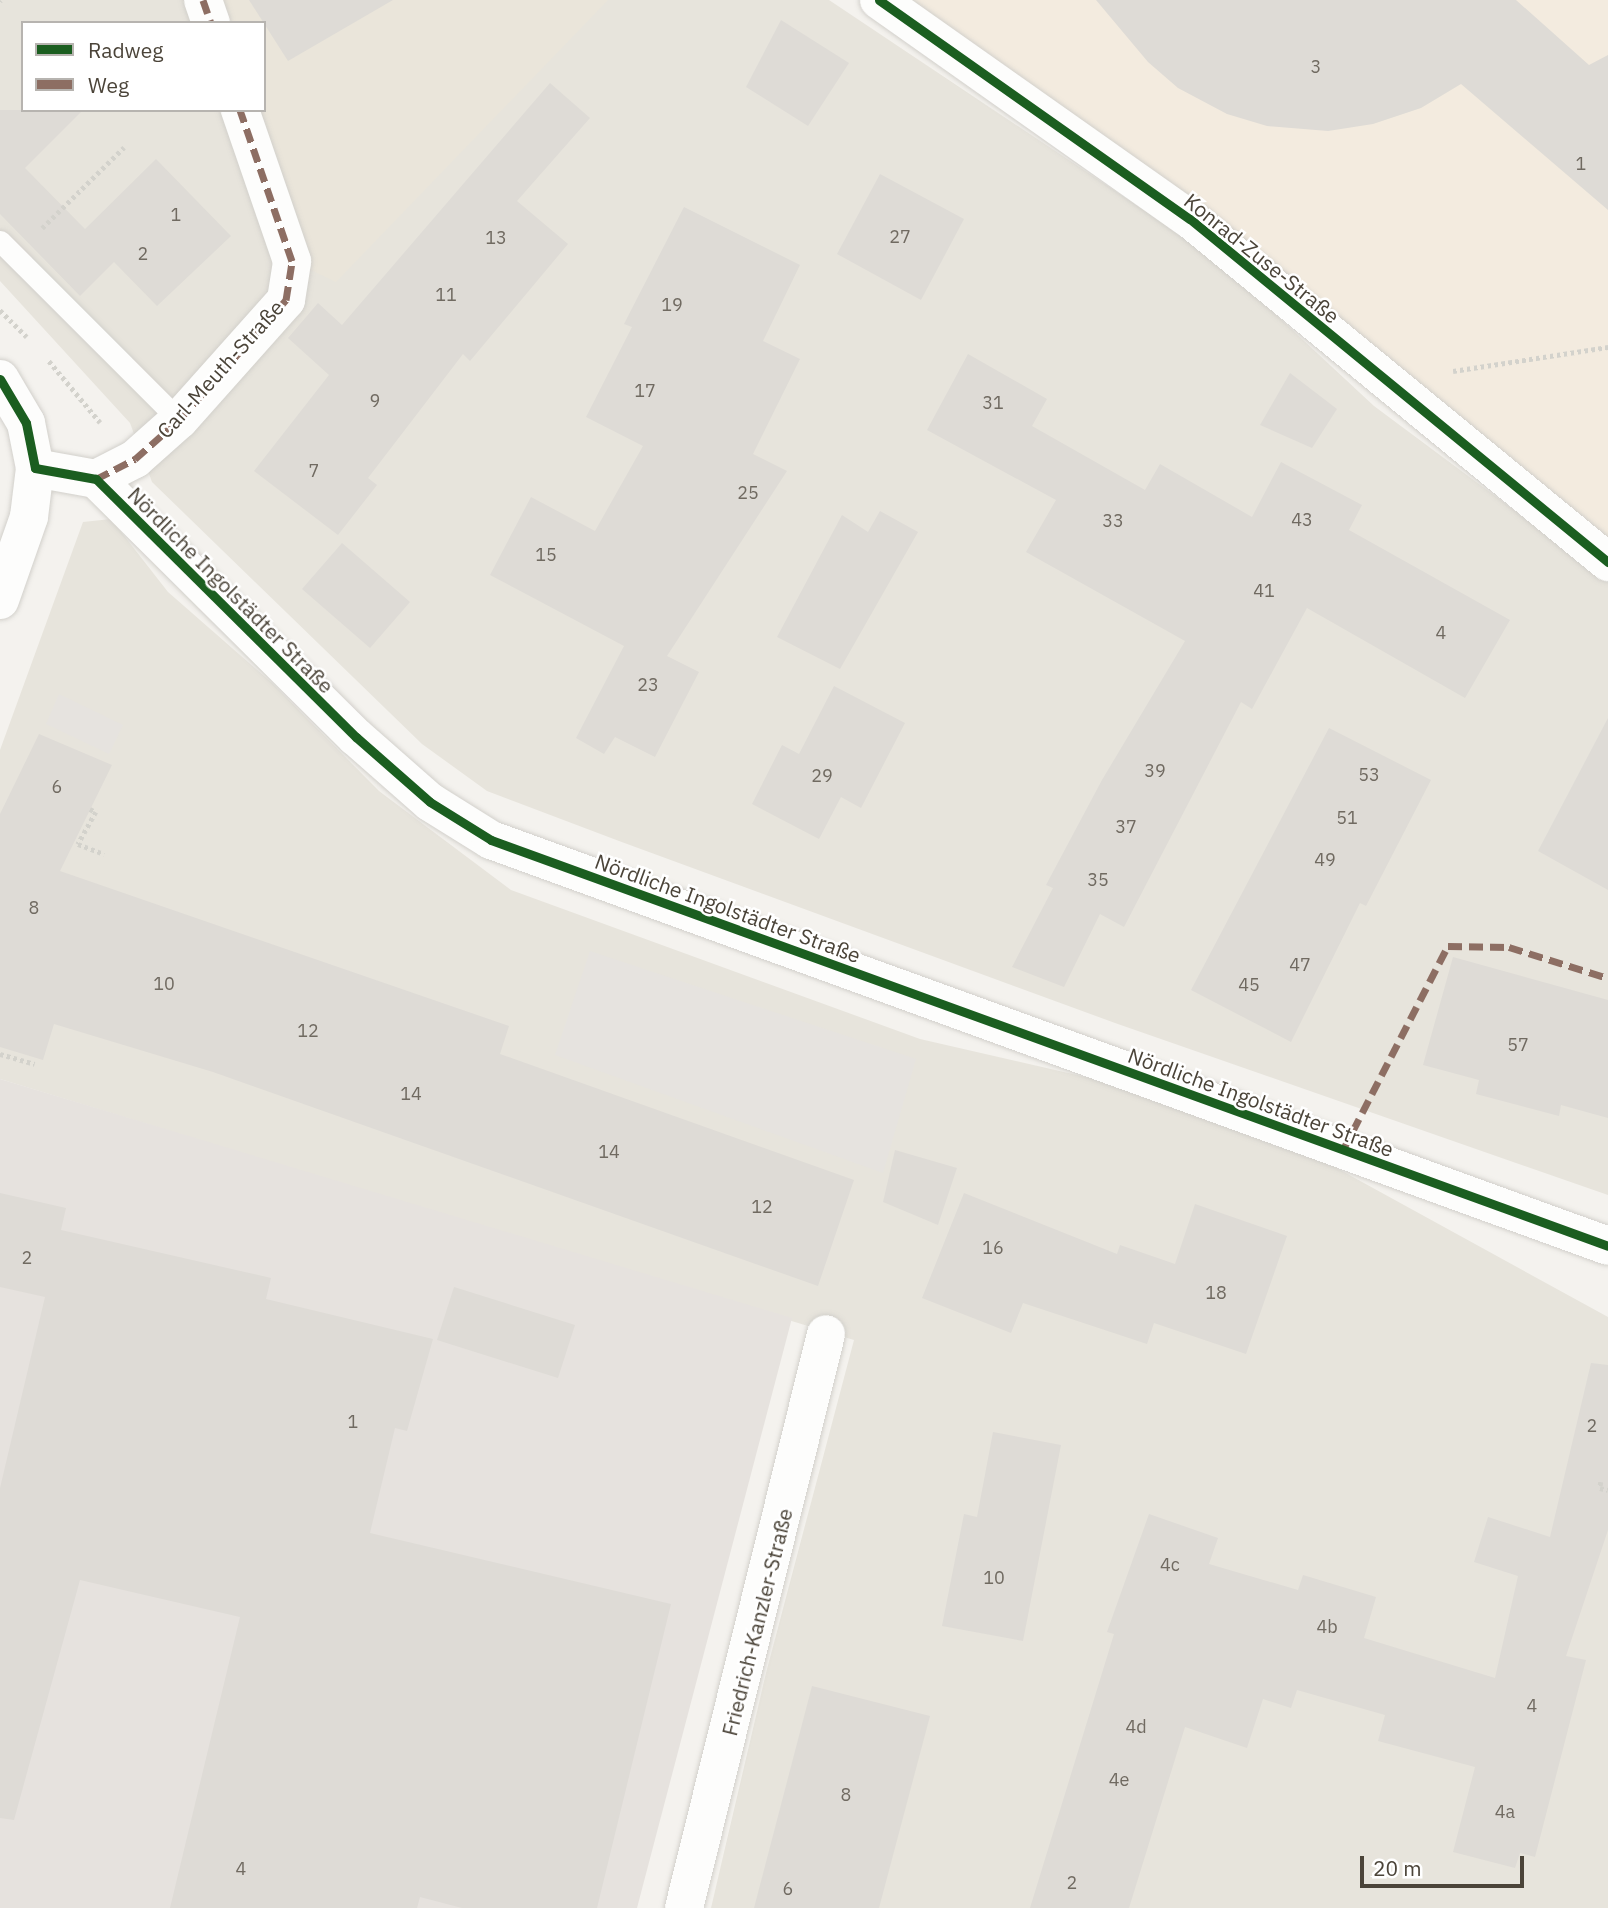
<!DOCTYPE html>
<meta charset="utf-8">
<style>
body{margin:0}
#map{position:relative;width:1608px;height:1908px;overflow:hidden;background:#f4f2ee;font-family:"IBM Plex Sans",sans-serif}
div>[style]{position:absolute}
.residential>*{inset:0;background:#e7e4dc}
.commercial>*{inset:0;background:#f3ebdf}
.industrial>*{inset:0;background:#e6e2de}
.education>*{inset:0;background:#eae5da}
.parking>*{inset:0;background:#e6e3df}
.building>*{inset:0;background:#dedbd6}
.path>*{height:4.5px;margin-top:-2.25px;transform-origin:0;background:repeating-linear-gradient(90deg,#d3d2cc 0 3.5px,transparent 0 7px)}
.roads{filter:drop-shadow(0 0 2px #d2d0cb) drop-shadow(0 0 2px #d2d0cb)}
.service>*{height:21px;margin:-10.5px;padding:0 10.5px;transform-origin:10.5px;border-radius:10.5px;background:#fdfdfc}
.minor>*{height:38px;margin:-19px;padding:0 19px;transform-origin:19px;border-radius:19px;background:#fdfdfc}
.quiet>*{height:7px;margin-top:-3.5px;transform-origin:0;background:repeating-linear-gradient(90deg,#8d6e63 0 14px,transparent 0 21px)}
.cycleway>*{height:9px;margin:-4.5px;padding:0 4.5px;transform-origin:4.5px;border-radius:4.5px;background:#1b5e20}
span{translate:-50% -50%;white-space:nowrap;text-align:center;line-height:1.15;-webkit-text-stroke:5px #fff;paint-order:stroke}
.number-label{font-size:18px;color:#706a61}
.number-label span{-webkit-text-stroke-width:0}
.street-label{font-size:21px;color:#4b4439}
.legend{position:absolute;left:21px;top:21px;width:245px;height:91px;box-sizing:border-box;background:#fff;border:2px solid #b7b4b0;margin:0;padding:9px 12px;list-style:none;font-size:21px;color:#4b4439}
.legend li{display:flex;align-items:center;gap:14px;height:35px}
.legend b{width:35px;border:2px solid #b7b4b0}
.scale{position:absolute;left:1360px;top:1856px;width:164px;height:32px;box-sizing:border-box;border:4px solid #4b4439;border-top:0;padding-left:9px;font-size:21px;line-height:24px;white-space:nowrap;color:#4b4439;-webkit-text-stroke:5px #fff;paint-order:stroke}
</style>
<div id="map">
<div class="residential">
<div style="clip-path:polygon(evenodd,0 0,829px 0,1214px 257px,1374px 406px,1608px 580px,1608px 1195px,1115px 1023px,619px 841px,487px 791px,422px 744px,152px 482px,130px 423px,0 281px,0 0,23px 23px,264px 23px,264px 110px,23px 110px,23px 23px)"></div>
<div style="clip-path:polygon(111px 519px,168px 592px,271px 682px,379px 791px,511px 890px,920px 1039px,1103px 1081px,1322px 1160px,1608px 1317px,1608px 1908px,711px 1908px,766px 1673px,854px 1340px,0 1079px,0 750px,83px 522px)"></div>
</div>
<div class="commercial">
<div style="clip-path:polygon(906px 0,1608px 0,1608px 542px)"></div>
</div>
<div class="industrial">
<div style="clip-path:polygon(0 1079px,792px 1318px,637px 1908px,0 1908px)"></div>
</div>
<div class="education">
<div style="clip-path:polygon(203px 0,608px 0,336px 282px,292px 261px,240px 110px,264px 110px,264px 23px,211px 23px)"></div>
</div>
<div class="parking">
<div style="clip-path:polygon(59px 694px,123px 725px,109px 754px,46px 724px)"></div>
<div style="clip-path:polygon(590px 951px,916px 1059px,883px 1173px,555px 1055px)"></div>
</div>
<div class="building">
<div style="clip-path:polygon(249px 0,393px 0,288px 61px)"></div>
<div style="clip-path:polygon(1096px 0,1516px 0,1589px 65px,1608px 55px,1608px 210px,1461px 84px,1421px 108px,1373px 124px,1328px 131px,1267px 126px,1227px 114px,1178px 88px,1148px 62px)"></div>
<div style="clip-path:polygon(781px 20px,849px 63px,808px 126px,746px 87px)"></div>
<div style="clip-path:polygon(550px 83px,590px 118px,517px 201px,568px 244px,470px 361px,463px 354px,368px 478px,377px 485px,338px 535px,254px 471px,329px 375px,288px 338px,318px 303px,342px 325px)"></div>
<div style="clip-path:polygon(0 110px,83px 110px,25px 168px,85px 229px,156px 159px,231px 236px,157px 306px,114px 262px,80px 296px,0 214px)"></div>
<div style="clip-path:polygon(880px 174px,964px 219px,921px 300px,837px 254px)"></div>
<div style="clip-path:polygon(684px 207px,800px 265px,763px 341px,800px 359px,753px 454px,787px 471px,667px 656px,699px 672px,655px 757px,615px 737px,604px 754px,576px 738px,624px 646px,490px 575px,531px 497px,595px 531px,643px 446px,586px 417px,632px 327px,624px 324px)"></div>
<div style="clip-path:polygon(968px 354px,1047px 399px,1032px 426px,1145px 490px,1160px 464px,1252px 517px,1281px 462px,1362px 505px,1349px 530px,1510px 620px,1465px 698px,1307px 608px,1252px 709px,1241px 702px,1124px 927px,1100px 914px,1064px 987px,1012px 967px,1053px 888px,1046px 885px,1102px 780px,1185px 641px,1026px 552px,1056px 500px,927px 430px)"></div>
<div style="clip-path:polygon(1290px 373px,1337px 409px,1312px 448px,1260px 425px)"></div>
<div style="clip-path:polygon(880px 511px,918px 532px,840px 669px,777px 637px,842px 515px,868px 532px)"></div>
<div style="clip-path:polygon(342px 543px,410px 602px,370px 648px,302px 589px)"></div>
<div style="clip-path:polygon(834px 686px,905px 723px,861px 808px,841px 797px,819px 839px,752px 804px,782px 745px,799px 754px)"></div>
<div style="clip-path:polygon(1608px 718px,1608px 890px,1538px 851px)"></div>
<div style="clip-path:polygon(1329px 728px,1431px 780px,1366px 906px,1360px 903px,1291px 1042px,1191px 990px)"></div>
<div style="clip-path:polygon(39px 734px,112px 765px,60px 871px,509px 1026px,500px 1054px,854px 1180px,818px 1286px,213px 1072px,54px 1024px,43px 1060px,0 1047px,0 814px)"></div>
<div style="clip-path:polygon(1453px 957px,1608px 1000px,1608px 1118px,1561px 1105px,1559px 1116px,1476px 1094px,1479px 1080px,1423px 1065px)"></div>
<div style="clip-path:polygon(895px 1150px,957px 1168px,938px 1225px,883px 1202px)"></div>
<div style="clip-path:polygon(0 1193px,66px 1208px,61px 1230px,271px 1278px,266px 1299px,433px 1339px,407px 1431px,395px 1428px,370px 1533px,671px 1604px,597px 1908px,462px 1908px,420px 1897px,417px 1908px,170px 1908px,240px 1617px,80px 1580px,14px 1820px,0 1818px,0 1488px,45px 1297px,0 1287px)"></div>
<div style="clip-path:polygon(964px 1193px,1117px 1254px,1120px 1245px,1175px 1264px,1195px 1204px,1287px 1236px,1246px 1354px,1154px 1323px,1147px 1344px,1023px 1303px,1011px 1333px,922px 1298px)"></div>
<div style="clip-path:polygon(454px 1287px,575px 1325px,558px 1378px,437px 1340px)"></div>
<div style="clip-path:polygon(1591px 1363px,1608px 1365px,1608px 1530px,1566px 1656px,1586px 1660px,1535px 1857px,1520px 1853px,1515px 1868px,1453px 1852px,1475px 1767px,1378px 1741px,1385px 1715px,1297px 1690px,1291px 1708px,1263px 1699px,1247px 1748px,1185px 1727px,1129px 1908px,1030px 1908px,1114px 1634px,1107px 1632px,1149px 1514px,1218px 1538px,1209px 1564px,1298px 1590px,1303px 1575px,1376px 1597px,1364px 1638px,1495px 1678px,1518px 1576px,1474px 1562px,1488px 1517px,1550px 1537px)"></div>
<div style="clip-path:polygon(993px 1432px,1061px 1445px,1023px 1641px,942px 1626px,964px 1514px,977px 1517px)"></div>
<div style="clip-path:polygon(812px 1686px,930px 1716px,879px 1908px,754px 1908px)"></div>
</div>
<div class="path">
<div style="left:0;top:1px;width:1px;rotate:-45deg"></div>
<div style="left:42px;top:228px;width:115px;rotate:-44.6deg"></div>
<div style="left:0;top:310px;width:38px;rotate:45deg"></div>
<div style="left:49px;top:361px;width:80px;rotate:50.1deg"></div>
<div style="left:1453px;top:371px;width:157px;rotate:-8.8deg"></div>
<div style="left:90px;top:809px;width:7px;rotate:27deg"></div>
<div style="left:96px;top:812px;width:37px;rotate:119deg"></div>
<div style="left:78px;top:844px;width:28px;rotate:21deg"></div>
<div style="left:0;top:1054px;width:36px;rotate:16deg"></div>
<div style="left:1601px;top:1482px;width:6px;rotate:99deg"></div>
<div style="left:1600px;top:1488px;width:8px;rotate:14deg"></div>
</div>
<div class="roads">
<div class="service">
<div style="left:0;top:241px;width:253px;rotate:45deg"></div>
</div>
<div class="minor">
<div style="left:203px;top:0;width:24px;rotate:71deg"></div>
<div style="left:879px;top:0;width:380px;rotate:35.2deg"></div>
<div style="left:1190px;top:219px;width:541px;rotate:39.37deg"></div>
<div style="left:0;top:379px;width:51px;rotate:59.4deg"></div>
<div style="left:26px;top:423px;width:46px;rotate:78.7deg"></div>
<div style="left:35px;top:468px;width:49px;rotate:97deg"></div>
<div style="left:29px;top:517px;width:88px;rotate:109.3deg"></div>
<div style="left:35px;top:468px;width:62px;rotate:10.2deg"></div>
<div style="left:96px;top:479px;width:366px;rotate:44.8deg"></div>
<div style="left:356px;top:737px;width:98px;rotate:41.3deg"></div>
<div style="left:430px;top:802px;width:72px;rotate:31.9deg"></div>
<div style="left:491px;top:840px;width:1188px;rotate:19.97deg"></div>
<div style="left:96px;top:479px;width:44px;rotate:-27.1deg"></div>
<div style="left:135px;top:459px;width:59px;rotate:-41.6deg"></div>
<div style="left:179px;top:420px;width:161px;rotate:-48.3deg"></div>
<div style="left:286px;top:300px;width:39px;rotate:-81deg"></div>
<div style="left:292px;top:261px;width:160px;rotate:-109deg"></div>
<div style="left:684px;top:1908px;width:591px;rotate:-76.1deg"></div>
</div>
</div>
<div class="quiet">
<div style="left:203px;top:0;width:24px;rotate:71deg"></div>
<div style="left:96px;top:479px;width:44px;rotate:-27.1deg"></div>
<div style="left:135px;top:459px;width:59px;rotate:-41.6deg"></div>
<div style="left:179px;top:420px;width:161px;rotate:-48.3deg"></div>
<div style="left:286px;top:300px;width:39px;rotate:-81deg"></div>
<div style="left:292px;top:261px;width:160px;rotate:-109deg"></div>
<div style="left:1343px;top:1150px;width:229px;rotate:-62.8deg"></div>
<div style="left:1448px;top:946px;width:61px;rotate:0.9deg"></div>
<div style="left:1509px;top:947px;width:104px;rotate:17.4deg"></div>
</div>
<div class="cycleway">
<div style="left:879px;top:0;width:380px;rotate:35.2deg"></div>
<div style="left:1190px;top:219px;width:541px;rotate:39.37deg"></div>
<div style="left:0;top:379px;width:51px;rotate:59.4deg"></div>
<div style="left:26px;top:423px;width:46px;rotate:78.7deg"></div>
<div style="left:35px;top:468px;width:62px;rotate:10.2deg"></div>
<div style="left:96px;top:479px;width:366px;rotate:44.8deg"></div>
<div style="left:356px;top:737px;width:98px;rotate:41.3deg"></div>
<div style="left:430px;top:802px;width:72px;rotate:31.9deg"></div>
<div style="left:491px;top:840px;width:1188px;rotate:19.97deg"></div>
</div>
<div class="number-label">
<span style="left:1316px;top:67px">3</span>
<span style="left:1581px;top:164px">1</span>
<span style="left:176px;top:215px">1</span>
<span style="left:900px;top:237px">27</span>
<span style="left:496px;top:238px">13</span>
<span style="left:143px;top:254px">2</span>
<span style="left:446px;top:295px">11</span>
<span style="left:672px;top:305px">19</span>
<span style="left:645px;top:391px">17</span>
<span style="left:375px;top:401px">9</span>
<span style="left:993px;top:403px">31</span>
<span style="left:314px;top:471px">7</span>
<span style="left:748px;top:493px">25</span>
<span style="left:1302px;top:520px">43</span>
<span style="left:1113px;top:521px">33</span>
<span style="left:546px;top:555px">15</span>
<span style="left:1264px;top:591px">41</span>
<span style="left:1441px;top:633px">4</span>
<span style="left:648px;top:685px">23</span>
<span style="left:1155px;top:771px">39</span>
<span style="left:1369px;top:775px">53</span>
<span style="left:822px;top:776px">29</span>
<span style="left:57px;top:787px">6</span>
<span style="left:1347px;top:818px">51</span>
<span style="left:1126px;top:827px">37</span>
<span style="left:1325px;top:860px">49</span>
<span style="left:1098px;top:880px">35</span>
<span style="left:34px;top:908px">8</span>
<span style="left:1300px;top:965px">47</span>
<span style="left:164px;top:984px">10</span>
<span style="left:1249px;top:985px">45</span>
<span style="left:308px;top:1031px">12</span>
<span style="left:1518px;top:1045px">57</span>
<span style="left:411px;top:1094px">14</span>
<span style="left:609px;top:1152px">14</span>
<span style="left:762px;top:1207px">12</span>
<span style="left:993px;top:1248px">16</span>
<span style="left:27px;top:1258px">2</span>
<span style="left:1216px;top:1293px">18</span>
<span style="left:353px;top:1422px">1</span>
<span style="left:1592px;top:1426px">2</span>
<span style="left:1170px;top:1565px">4c</span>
<span style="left:994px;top:1578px">10</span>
<span style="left:1327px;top:1627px">4b</span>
<span style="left:1532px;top:1706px">4</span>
<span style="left:1136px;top:1727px">4d</span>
<span style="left:1119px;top:1780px">4e</span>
<span style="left:846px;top:1795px">8</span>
<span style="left:1505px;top:1812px">4a</span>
<span style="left:241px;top:1869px">4</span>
<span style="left:1072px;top:1883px">2</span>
<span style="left:788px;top:1889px">6</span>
</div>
<div class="street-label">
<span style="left:1262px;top:258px;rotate:39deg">Konrad-Zuse-Straße</span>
<span style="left:220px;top:369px;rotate:-48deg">Carl-Meuth-Straße</span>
<span style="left:231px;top:590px;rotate:45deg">Nördliche Ingolstädter Straße</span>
<span style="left:728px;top:908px;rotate:20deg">Nördliche Ingolstädter Straße</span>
<span style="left:1261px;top:1102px;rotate:20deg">Nördliche Ingolstädter Straße</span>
<span style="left:757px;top:1622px;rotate:-76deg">Friedrich-Kanzler-Straße</span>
</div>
<ul class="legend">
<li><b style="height:9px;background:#1b5e20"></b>Radweg</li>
<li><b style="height:9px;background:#8d6e63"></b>Weg</li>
</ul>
<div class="scale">20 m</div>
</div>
